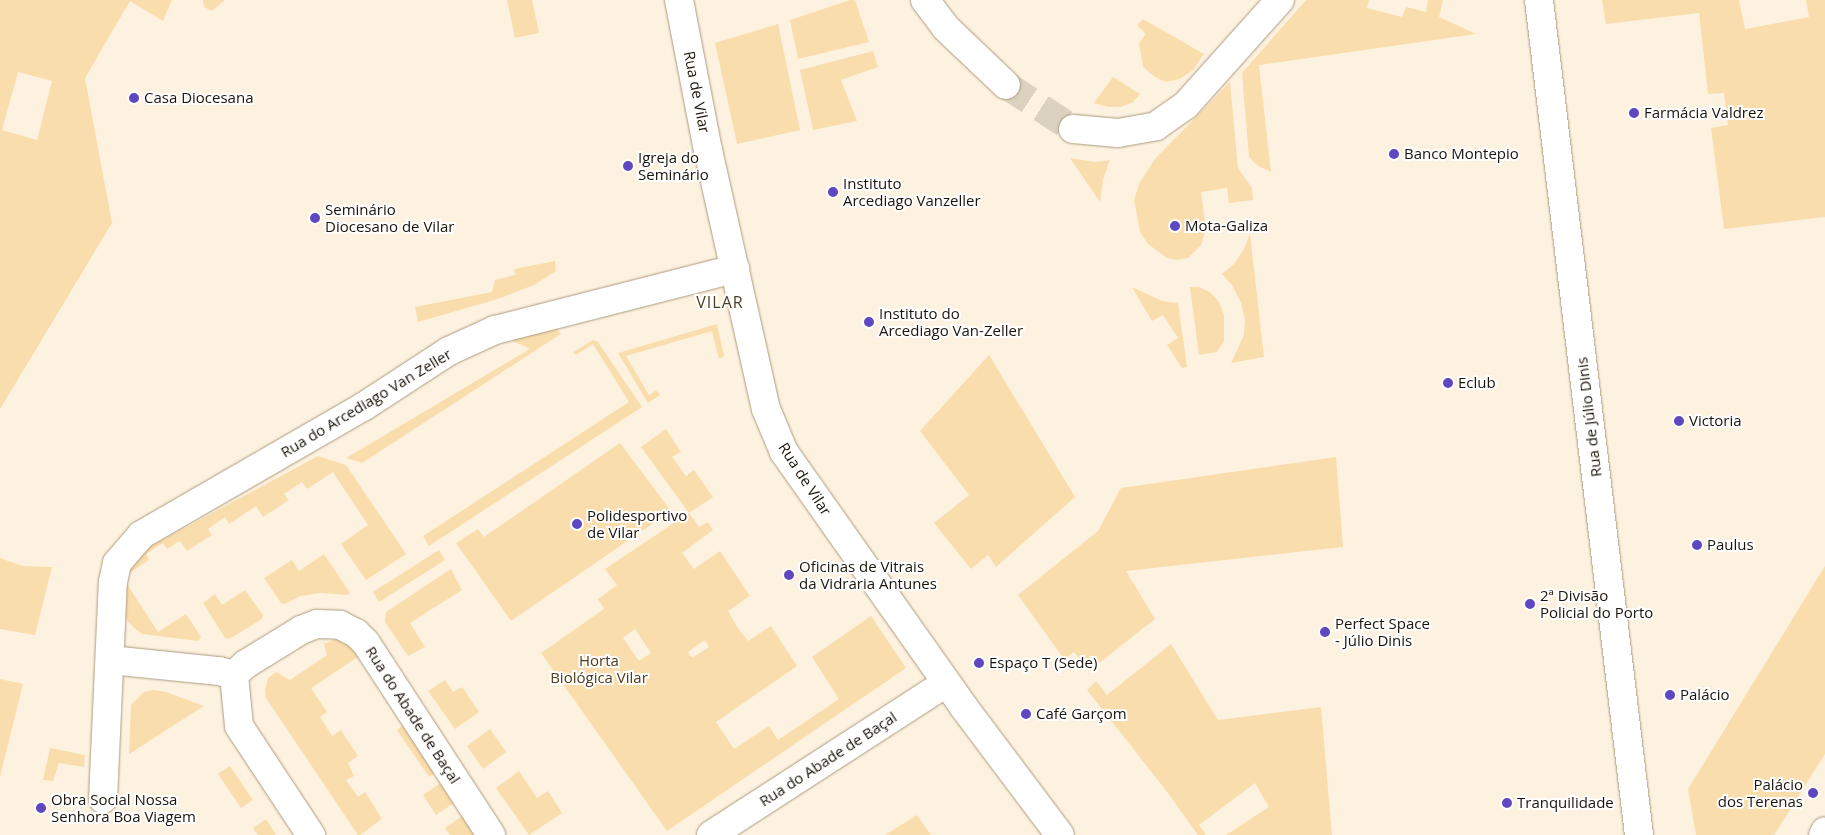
<!DOCTYPE html>
<meta charset="utf-8">
<style>
body{margin:0}
#map{position:relative;width:1825px;height:835px;overflow:hidden;background:#fdf2e0;font-family:"Open Sans",sans-serif}
div>[style]{position:absolute}
.green>*{inset:0;background:#faddac}
.minor-tunnel>*{height:28px;margin-top:-14px;transform-origin:0;background:repeating-linear-gradient(90deg,#dbd1c0 0 28px,transparent 0 42px)}
.roads{filter:drop-shadow(0 0 1px #ac9a7e) drop-shadow(0 0 1px #ac9a7e)}
.pedestrian>*{height:28px;margin:-14px;padding:0 14px;transform-origin:14px;border-radius:14px;background:#fff}
.minor>*{height:28px;margin:-14px;padding:0 14px;transform-origin:14px;border-radius:14px;background:#fff}
.secondary>*{height:28px;margin:-14px;padding:0 14px;transform-origin:14px;border-radius:14px;background:#fff}
.dots>*{width:14px;height:14px;translate:-50% -50%;box-sizing:border-box;border:2px solid #fff;border-radius:50%}
span{translate:-50% -50%;white-space:nowrap;text-align:center;line-height:1.15;-webkit-text-stroke:4px #fff;paint-order:stroke}
.street-label{font-size:15px;color:#1b140a}
.poi-label{font-size:15px;color:#1b140a}
.left{translate:0 -50%;text-align:left}
.right{translate:-100% -50%;text-align:right}
.park-label{font-size:15px;color:#503d1d}
.neighbourhood-label{font-size:16px;color:#4c3d24;letter-spacing:1px}
</style>
<div id="map">
<div class="green">
<div style="clip-path:polygon(evenodd,0 0,172px 0,163px 21px,130px 1px,85px 78px,112px 223px,0 409px,0 0,18px 72px,52px 81px,37px 140px,2px 130px,18px 72px)"></div>
<div style="clip-path:polygon(203px 0,225px 0,212px 11px,204px 7px)"></div>
<div style="clip-path:polygon(507px 0,532px 0,539px 33px,515px 38px)"></div>
<div style="clip-path:polygon(850px 0,855px 0,869px 42px,798px 59px,790px 20px)"></div>
<div style="clip-path:polygon(1306px 0,1369px 0,1367px 8px,1402px 17px,1406px 7px,1426px 12px,1428px 0,1443px 0,1439px 17px,1476px 34px,1259px 65px,1271px 172px,1258px 166px,1249px 157px,1242px 73px)"></div>
<div style="clip-path:polygon(1602px 0,1739px 0,1745px 29px,1809px 17px,1806px 0,1825px 0,1825px 217px,1724px 229px,1711px 128px,1728px 125px,1724px 93px,1708px 94px,1699px 13px,1606px 24px)"></div>
<div style="clip-path:polygon(1143px 19px,1204px 54px,1193px 70px,1180px 79px,1166px 82px,1155px 77px,1143px 67px,1139px 43px,1146px 34px,1137px 25px)"></div>
<div style="clip-path:polygon(778px 24px,800px 130px,737px 144px,715px 43px)"></div>
<div style="clip-path:polygon(873px 51px,878px 67px,841px 80px,857px 121px,813px 130px,800px 70px)"></div>
<div style="clip-path:polygon(1113px 77px,1140px 94px,1133px 102px,1121px 107px,1108px 107px,1094px 103px)"></div>
<div style="clip-path:polygon(1230px 82px,1238px 168px,1252px 188px,1253px 200px,1229px 203px,1227px 188px,1201px 192px,1206px 228px,1201px 245px,1188px 258px,1178px 260px,1167px 258px,1148px 244px,1140px 232px,1134px 200px,1139px 184px,1155px 159px)"></div>
<div style="clip-path:polygon(1070px 158px,1095px 162px,1110px 160px,1103px 179px,1100px 202px)"></div>
<div style="clip-path:polygon(1250px 234px,1264px 357px,1231px 363px,1244px 335px,1245px 319px,1241px 303px,1232px 285px,1222px 274px,1234px 264px,1243px 251px)"></div>
<div style="clip-path:polygon(555px 261px,556px 271px,534px 285px,498px 299px,418px 322px,415px 307px,492px 292px,495px 280px,515px 275px,514px 269px)"></div>
<div style="clip-path:polygon(1132px 287px,1162px 301px,1178px 303px,1187px 367px,1182px 368px,1167px 345px,1178px 338px,1163px 315px,1152px 321px)"></div>
<div style="clip-path:polygon(1190px 287px,1199px 287px,1210px 292px,1219px 302px,1224px 315px,1224px 341px,1217px 352px,1199px 355px)"></div>
<div style="clip-path:polygon(551px 323px,561px 334px,362px 463px,346px 458px,530px 349px,504px 337px)"></div>
<div style="clip-path:polygon(717px 324px,724px 356px,719px 359px,712px 331px,626px 356px,649px 395px,656px 390px,660px 395px,648px 403px,618px 353px)"></div>
<div style="clip-path:polygon(593px 340px,598px 342px,642px 407px,429px 546px,423px 536px,629px 402px,593px 344px,576px 355px,573px 352px)"></div>
<div style="clip-path:polygon(989px 355px,1075px 497px,996px 567px,988px 555px,971px 569px,934px 523px,969px 495px,920px 431px)"></div>
<div style="clip-path:polygon(evenodd,666px 429px,681px 452px,672px 457px,686px 476px,694px 470px,713px 497px,689px 513px,699px 527px,708px 522px,713px 530px,682px 553px,694px 569px,720px 551px,750px 596px,728px 611px,737px 627px,748px 641px,771px 626px,797px 666px,716px 722px,734px 749px,769px 726px,778px 740px,839px 699px,812px 657px,871px 616px,906px 668px,667px 831px,541px 653px,604px 609px,598px 599px,617px 585px,605px 569px,689px 513px,641px 447px,666px 429px,635px 629px,651px 653px,639px 661px,623px 638px,635px 629px,666px 429px,705px 640px,709px 647px,692px 658px,688px 652px,705px 640px)"></div>
<div style="clip-path:polygon(620px 443px,671px 511px,511px 621px,456px 543px,478px 529px,484px 537px)"></div>
<div style="clip-path:polygon(318px 456px,346px 465px,406px 554px,366px 580px,341px 544px,368px 525px,333px 472px,307px 489px,302px 482px,284px 494px,289px 500px,263px 517px,256px 506px,229px 524px,225px 517px,208px 529px,212px 535px,187px 551px,180px 541px,167px 549px,163px 543px,146px 554px,149px 560px,125px 576px,140px 552px)"></div>
<div style="clip-path:polygon(1336px 457px,1343px 547px,1126px 571px,1155px 619px,1089px 671px,1074px 652px,1064px 659px,1018px 595px,1098px 531px,1121px 488px)"></div>
<div style="clip-path:polygon(439px 550px,445px 560px,379px 602px,373px 592px)"></div>
<div style="clip-path:polygon(324px 554px,350px 593px,348px 595px,321px 593px,300px 596px,285px 604px,281px 603px,264px 578px,292px 560px,299px 571px)"></div>
<div style="clip-path:polygon(0 558px,22px 566px,52px 567px,35px 635px,0 629px)"></div>
<div style="clip-path:polygon(1825px 566px,1825px 754px,1774px 835px,1696px 835px,1688px 789px)"></div>
<div style="clip-path:polygon(451px 569px,462px 590px,410px 623px,425px 647px,408px 656px,385px 622px,386px 612px)"></div>
<div style="clip-path:polygon(125px 581px,158px 632px,186px 614px,201px 637px,198px 641px,142px 634px,134px 628px,127px 620px,124px 612px)"></div>
<div style="clip-path:polygon(245px 590px,263px 615px,262px 619px,229px 639px,225px 638px,203px 603px,215px 594px,222px 605px)"></div>
<div style="clip-path:polygon(336px 639px,345px 640px,364px 653px,311px 688px,327px 712px,320px 717px,332px 736px,341px 730px,358px 756px,348px 763px,354px 776px,346px 780px,358px 797px,365px 792px,382px 819px,360px 835px,358px 835px,266px 698px,265px 690px,268px 678px,276px 672px,290px 680px,327px 655px,324px 644px)"></div>
<div style="clip-path:polygon(1171px 644px,1218px 720px,1321px 707px,1332px 835px,1226px 835px,1269px 807px,1255px 783px,1199px 825px,1206px 835px,1198px 835px,1168px 793px,1087px 690px,1096px 681px,1107px 695px)"></div>
<div style="clip-path:polygon(0 679px,23px 684px,0 777px)"></div>
<div style="clip-path:polygon(445px 680px,453px 692px,462px 687px,479px 712px,455px 729px,428px 691px)"></div>
<div style="clip-path:polygon(153px 690px,166px 692px,204px 706px,129px 754px,131px 705px,144px 692px)"></div>
<div style="clip-path:polygon(408px 722px,440px 770px,429px 777px,397px 730px)"></div>
<div style="clip-path:polygon(490px 729px,506px 752px,483px 769px,467px 746px)"></div>
<div style="clip-path:polygon(50px 748px,85px 755px,84px 767px,59px 763px,53px 781px,43px 780px)"></div>
<div style="clip-path:polygon(230px 766px,253px 800px,241px 808px,218px 774px)"></div>
<div style="clip-path:polygon(519px 771px,537px 798px,548px 791px,562px 813px,529px 835px,496px 788px)"></div>
<div style="clip-path:polygon(447px 779px,460px 799px,436px 815px,423px 795px)"></div>
<div style="clip-path:polygon(468px 812px,483px 835px,450px 835px,445px 828px)"></div>
<div style="clip-path:polygon(917px 815px,931px 835px,885px 835px)"></div>
<div style="clip-path:polygon(266px 819px,276px 835px,258px 835px,253px 828px)"></div>
</div>
<div class="minor-tunnel">
<div style="left:1006px;top:85px;width:80px;rotate:33.3deg"></div>
</div>
<div class="roads">
<div class="pedestrian">
<div style="left:1823px;top:835px;width:4px;rotate:-63deg"></div>
</div>
<div class="minor">
<div style="left:679px;top:0;width:153px;rotate:79.1deg"></div>
<div style="left:708px;top:150px;width:265px;rotate:77.4deg"></div>
<div style="left:766px;top:409px;width:47px;rotate:67.3deg"></div>
<div style="left:784px;top:452px;width:311px;rotate:54.8deg"></div>
<div style="left:963px;top:706px;width:161px;rotate:53.1deg"></div>
<div style="left:925px;top:0;width:34px;rotate:53deg"></div>
<div style="left:945px;top:27px;width:84px;rotate:43.6deg"></div>
<div style="left:1073px;top:129px;width:45px;rotate:5.1deg"></div>
<div style="left:1118px;top:133px;width:39px;rotate:-10deg"></div>
<div style="left:1156px;top:126px;width:37px;rotate:-35deg"></div>
<div style="left:1186px;top:105px;width:141px;rotate:-48.2deg"></div>
<div style="left:110px;top:660px;width:110px;rotate:5.8deg"></div>
<div style="left:219px;top:671px;width:16px;rotate:15deg"></div>
<div style="left:234px;top:675px;width:16px;rotate:-43deg"></div>
<div style="left:246px;top:664px;width:65px;rotate:-31.7deg"></div>
<div style="left:301px;top:630px;width:17px;rotate:-21deg"></div>
<div style="left:317px;top:624px;width:23px;rotate:2deg"></div>
<div style="left:340px;top:625px;width:18px;rotate:27deg"></div>
<div style="left:356px;top:633px;width:14px;rotate:45deg"></div>
<div style="left:366px;top:643px;width:229px;rotate:56.9deg"></div>
<div style="left:234px;top:675px;width:51px;rotate:84.4deg"></div>
<div style="left:239px;top:726px;width:131px;rotate:56.6deg"></div>
<div style="left:103px;top:799px;width:217px;rotate:-87.4deg"></div>
<div style="left:113px;top:582px;width:19px;rotate:-78deg"></div>
<div style="left:117px;top:563px;width:37px;rotate:-49deg"></div>
<div style="left:141px;top:535px;width:256px;rotate:-30deg"></div>
<div style="left:363px;top:407px;width:103px;rotate:-33.1deg"></div>
<div style="left:449px;top:351px;width:51px;rotate:-24.5deg"></div>
<div style="left:495px;top:330px;width:248px;rotate:-14.3deg"></div>
<div style="left:711px;top:835px;width:280px;rotate:-32.9deg"></div>
</div>
<div class="secondary">
<div style="left:1539px;top:0;width:841px;rotate:83.17deg"></div>
</div>
</div>
<div class="dots">
<div style="left:134px;top:98px;background:#5f47c0"></div>
<div style="left:1634px;top:113px;background:#5f47c0"></div>
<div style="left:1394px;top:154px;background:#5f47c0"></div>
<div style="left:628px;top:166px;background:#5f47c0"></div>
<div style="left:833px;top:192px;background:#5f47c0"></div>
<div style="left:315px;top:218px;background:#5f47c0"></div>
<div style="left:1175px;top:226px;background:#5f47c0"></div>
<div style="left:869px;top:322px;background:#5f47c0"></div>
<div style="left:1448px;top:383px;background:#5f47c0"></div>
<div style="left:1679px;top:421px;background:#5f47c0"></div>
<div style="left:577px;top:524px;background:#5f47c0"></div>
<div style="left:1697px;top:545px;background:#5f47c0"></div>
<div style="left:789px;top:575px;background:#5f47c0"></div>
<div style="left:1530px;top:604px;background:#5f47c0"></div>
<div style="left:1325px;top:632px;background:#5f47c0"></div>
<div style="left:979px;top:663px;background:#5f47c0"></div>
<div style="left:1670px;top:695px;background:#5f47c0"></div>
<div style="left:1026px;top:714px;background:#5f47c0"></div>
<div style="left:1813px;top:793px;background:#5f47c0"></div>
<div style="left:1507px;top:803px;background:#5f47c0"></div>
<div style="left:41px;top:808px;background:#5f47c0"></div>
</div>
<div class="street-label">
<span style="left:697px;top:92px;rotate:79deg">Rua de Vilar</span>
<span style="left:366px;top:403px;rotate:-31deg">Rua do Arcediago Van Zeller</span>
<span style="left:1589px;top:417px;rotate:-97deg">Rua de Júlio Dinis</span>
<span style="left:805px;top:479px;rotate:57deg">Rua de Vilar</span>
<span style="left:413px;top:715px;rotate:57deg">Rua do Abade de Baçal</span>
<span style="left:828px;top:759px;rotate:-33deg">Rua do Abade de Baçal</span>
</div>
<div class="poi-label">
<span class="left" style="left:144px;top:98px">Casa Diocesana</span>
<span class="left" style="left:1644px;top:113px">Farmácia Valdrez</span>
<span class="left" style="left:1404px;top:154px">Banco Montepio</span>
<span class="left" style="left:638px;top:166px">Igreja do<br>Seminário</span>
<span class="left" style="left:843px;top:192px">Instituto<br>Arcediago Vanzeller</span>
<span class="left" style="left:325px;top:218px">Seminário<br>Diocesano de Vilar</span>
<span class="left" style="left:1185px;top:226px">Mota-Galiza</span>
<span class="left" style="left:879px;top:322px">Instituto do<br>Arcediago Van-Zeller</span>
<span class="left" style="left:1458px;top:383px">Eclub</span>
<span class="left" style="left:1689px;top:421px">Victoria</span>
<span class="left" style="left:587px;top:524px">Polidesportivo<br>de Vilar</span>
<span class="left" style="left:1707px;top:545px">Paulus</span>
<span class="left" style="left:799px;top:575px">Oficinas de Vitrais<br>da Vidraria Antunes</span>
<span class="left" style="left:1540px;top:604px">2ª Divisão<br>Policial do Porto</span>
<span class="left" style="left:1335px;top:632px">Perfect Space<br>- Júlio Dinis</span>
<span class="left" style="left:989px;top:663px">Espaço T (Sede)</span>
<span class="left" style="left:1680px;top:695px">Palácio</span>
<span class="left" style="left:1036px;top:714px">Café Garçom</span>
<span class="right" style="left:1803px;top:793px">Palácio<br>dos Terenas</span>
<span class="left" style="left:51px;top:808px">Obra Social Nossa<br>Senhora Boa Viagem</span>
<span class="left" style="left:1517px;top:803px">Tranquilidade</span>
</div>
<div class="park-label">
<span style="left:599px;top:669px">Horta<br>Biológica Vilar</span>
</div>
<div class="neighbourhood-label">
<span style="left:720px;top:302px">VILAR</span>
</div>
</div>
